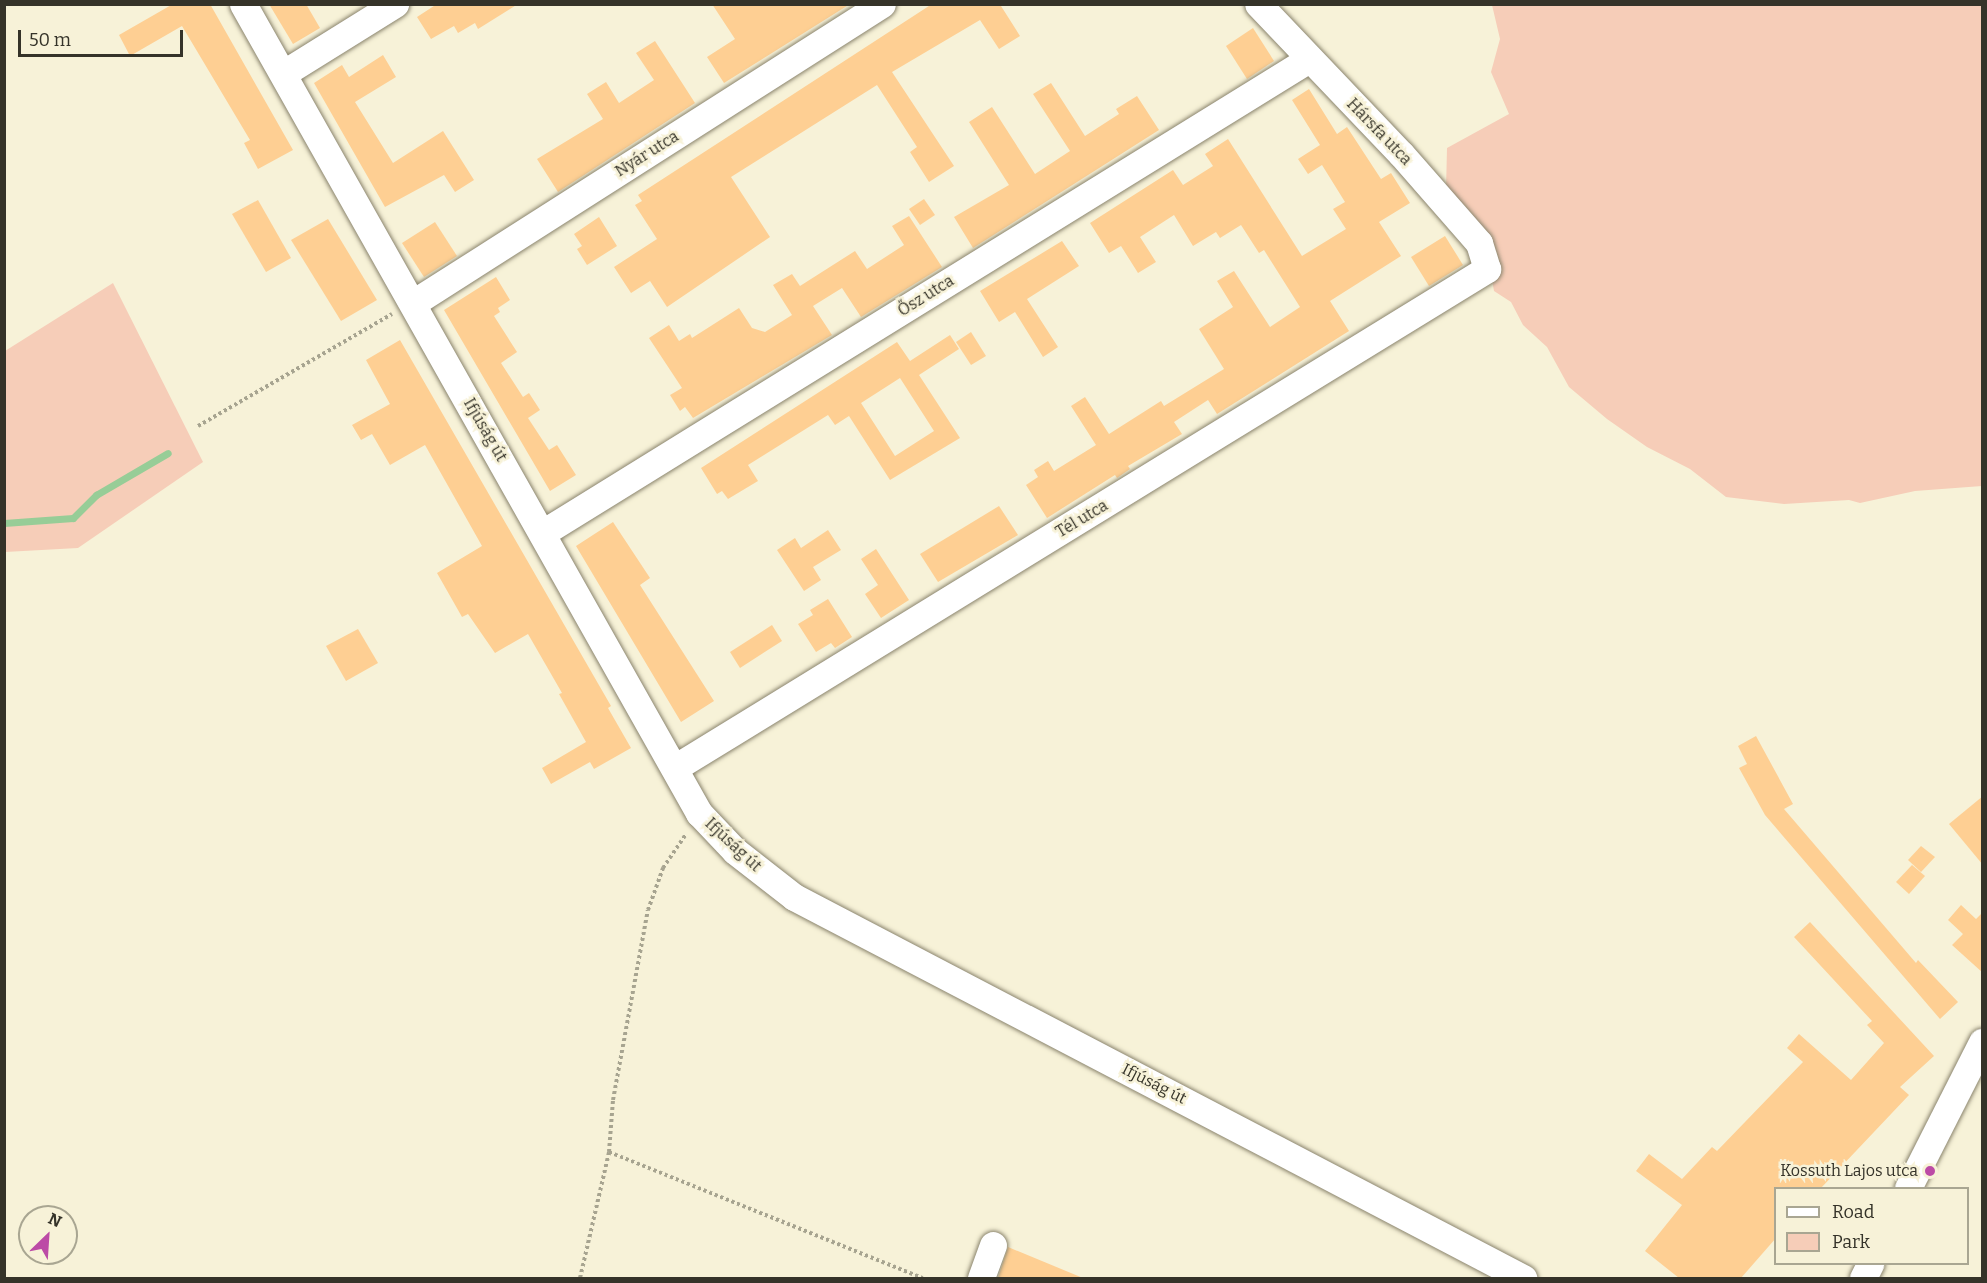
<!DOCTYPE html>
<meta charset="utf-8">
<style>
body{margin:0}
#map{position:relative;width:1987px;height:1283px;overflow:hidden;background:#f7f2d8;font-family:Bitter,serif}
div>[style]{position:absolute}
.green>*{inset:0;background:#f6cdb8}
.stream>*{height:7px;margin:-3.5px;padding:0 3.5px;transform-origin:3.5px;border-radius:3.5px;background:#97cd97}
.building>*{inset:0;background:#fecf93}
.path>*{height:4px;margin-top:-2px;transform-origin:0;background:repeating-linear-gradient(90deg,#a7a490 0 3px,transparent 0 6px)}
.roads{filter:drop-shadow(0 0 2px #8a846d) drop-shadow(0 0 2px #8a846d)}
.minor>*{height:27px;margin:-13.5px;padding:0 13.5px;transform-origin:13.5px;border-radius:13.5px;background:#fff}
.dots>*{width:16px;height:16px;translate:-50% -50%;box-sizing:border-box;border:3px solid #f7f2d8;border-radius:50%}
span{translate:-50% -50%;white-space:nowrap;text-align:center;line-height:1.15;-webkit-text-stroke:5px #f7f2d8;paint-order:stroke}
.street-label{font-size:16px;color:#353329}
.poi-label{font-size:16px;color:#353329}
.right{translate:-100% -50%;text-align:right}
.frame{position:absolute;inset:0;border:6px solid #353329;pointer-events:none}
.legend{position:absolute;left:1774px;top:1187px;width:195px;height:78px;box-sizing:border-box;background:#f7f2d8;border:2px solid #a9a692;margin:0;padding:8px 10px;list-style:none;font-size:18px;color:#353329}
.legend li{display:flex;align-items:center;gap:12px;height:30px}
.legend b{width:30px;border:2px solid #a9a692}
.north{position:absolute;left:18px;top:1205px;width:60px;height:60px;box-sizing:border-box;background:#f7f2d8;border:2px solid #a9a692;border-radius:50%;rotate:25deg;font-size:16px;font-weight:700;line-height:24px;text-align:center;color:#353329}
.north::after{content:'';display:block;margin:auto;width:21px;height:27px;background:#bc4ba6;clip-path:polygon(50% 0,100% 100%,50% 72%,0 100%)}
.scale{position:absolute;left:18px;top:30px;width:165px;height:27px;box-sizing:border-box;border:3px solid #353329;border-top:0;padding-left:8px;font-size:18px;line-height:21px;white-space:nowrap;color:#353329;-webkit-text-stroke:4px #f7f2d8;paint-order:stroke}
</style>
<div id="map">
<div class="green">
<div style="clip-path:polygon(1492px 5px,1982px 5px,1982px 486px,1915px 491px,1860px 503px,1849px 500px,1784px 504px,1726px 497px,1690px 469px,1647px 447px,1607px 419px,1569px 387px,1547px 347px,1523px 325px,1511px 302px,1494px 291px,1488px 257px,1446px 190px,1447px 148px,1509px 114px,1491px 72px,1500px 39px)"></div>
<div style="clip-path:polygon(113px 283px,203px 462px,78px 548px,5px 552px,5px 351px)"></div>
</div>
<div class="stream">
<div style="left:4px;top:523px;width:69px;rotate:-4.1deg"></div>
<div style="left:73px;top:518px;width:33px;rotate:-45deg"></div>
<div style="left:96px;top:495px;width:83px;rotate:-30.3deg"></div>
</div>
<div class="building">
<div style="clip-path:polygon(173px 4px,210px 4px,293px 150px,258px 169px,244px 143px,250px 140px,182px 26px,130px 56px,119px 35px)"></div>
<div style="clip-path:polygon(269px 4px,306px 4px,320px 28px,293px 44px)"></div>
<div style="clip-path:polygon(437px 4px,518px 4px,478px 29px,475px 23px,458px 33px,454px 26px,431px 39px,417px 17px)"></div>
<div style="clip-path:polygon(712px 4px,850px 4px,724px 83px,707px 57px,735px 39px)"></div>
<div style="clip-path:polygon(932px 4px,1004px 4px,1001px 6px,1020px 36px,999px 49px,980px 20px,892px 72px,954px 166px,929px 182px,910px 152px,917px 147px,877px 85px,731px 177px,770px 237px,667px 307px,650px 281px,631px 293px,614px 267px,657px 239px,635px 205px,642px 201px,638px 195px)"></div>
<div style="clip-path:polygon(1253px 28px,1274px 61px,1247px 79px,1226px 46px)"></div>
<div style="clip-path:polygon(655px 41px,695px 103px,558px 192px,537px 159px,603px 119px,587px 94px,606px 82px,619px 103px,654px 80px,636px 53px)"></div>
<div style="clip-path:polygon(383px 55px,396px 77px,355px 102px,393px 163px,443px 131px,474px 180px,455px 192px,444px 175px,385px 207px,314px 83px,342px 65px,349px 77px)"></div>
<div style="clip-path:polygon(1051px 83px,1085px 136px,1119px 114px,1116px 109px,1137px 96px,1159px 130px,973px 248px,954px 217px,1009px 185px,969px 122px,992px 107px,1035px 174px,1070px 151px,1033px 94px)"></div>
<div style="clip-path:polygon(1309px 89px,1337px 134px,1347px 127px,1381px 179px,1391px 173px,1410px 203px,1379px 222px,1401px 256px,1330px 301px,1349px 331px,1217px 414px,1208px 400px,1174px 422px,1182px 434px,1128px 466px,1130px 469px,1117px 478px,1115px 475px,1047px 518px,1026px 485px,1038px 477px,1034px 470px,1048px 461px,1054px 471px,1096px 445px,1071px 406px,1085px 397px,1109px 434px,1161px 401px,1164px 406px,1224px 369px,1199px 329px,1233px 307px,1217px 281px,1234px 271px,1270px 327px,1300px 307px,1264px 250px,1259px 253px,1241px 225px,1220px 238px,1216px 232px,1193px 246px,1174px 215px,1140px 237px,1156px 262px,1138px 273px,1121px 246px,1109px 253px,1090px 223px,1173px 170px,1183px 185px,1213px 166px,1205px 154px,1228px 139px,1302px 256px,1346px 229px,1333px 209px,1345px 202px,1322px 165px,1308px 174px,1298px 159px,1320px 145px,1292px 100px)"></div>
<div style="clip-path:polygon(924px 199px,935px 215px,920px 225px,909px 209px)"></div>
<div style="clip-path:polygon(258px 200px,291px 258px,266px 272px,232px 214px)"></div>
<div style="clip-path:polygon(909px 216px,942px 267px,861px 317px,842px 288px,813px 306px,832px 335px,693px 418px,685px 407px,680px 411px,670px 395px,682px 388px,649px 338px,669px 325px,679px 341px,690px 334px,692px 338px,739px 308px,752px 328px,765px 332px,792px 315px,773px 285px,792px 274px,800px 286px,855px 251px,867px 269px,904px 245px,892px 226px)"></div>
<div style="clip-path:polygon(599px 217px,617px 246px,587px 265px,577px 249px,582px 246px,574px 234px)"></div>
<div style="clip-path:polygon(328px 219px,377px 300px,341px 321px,291px 240px)"></div>
<div style="clip-path:polygon(435px 222px,457px 256px,424px 277px,402px 243px)"></div>
<div style="clip-path:polygon(1445px 236px,1463px 265px,1429px 286px,1411px 257px)"></div>
<div style="clip-path:polygon(1062px 241px,1079px 266px,1027px 299px,1058px 347px,1043px 357px,1015px 312px,999px 322px,980px 291px)"></div>
<div style="clip-path:polygon(496px 277px,510px 300px,498px 308px,500px 312px,494px 316px,517px 352px,501px 363px,523px 397px,529px 393px,540px 410px,528px 418px,549px 450px,557px 445px,576px 475px,550px 491px,444px 310px)"></div>
<div style="clip-path:polygon(971px 332px,986px 356px,971px 365px,956px 342px)"></div>
<div style="clip-path:polygon(evenodd,950px 335px,959px 349px,919px 375px,960px 438px,890px 480px,849px 416px,835px 425px,828px 415px,748px 465px,758px 481px,728px 499px,722px 491px,717px 494px,701px 468px,897px 342px,910px 361px,950px 335px,900px 378px,934px 431px,895px 456px,861px 403px,900px 378px)"></div>
<div style="clip-path:polygon(400px 340px,611px 706px,608px 708px,631px 748px,594px 769px,590px 762px,551px 784px,542px 768px,586px 742px,559px 694px,562px 693px,528px 634px,495px 653px,468px 614px,462px 617px,437px 573px,482px 546px,425px 445px,390px 465px,372px 434px,361px 440px,352px 425px,390px 404px,366px 360px)"></div>
<div style="clip-path:polygon(999px 506px,1018px 535px,938px 582px,920px 554px)"></div>
<div style="clip-path:polygon(613px 522px,650px 578px,640px 585px,714px 701px,681px 722px,576px 546px)"></div>
<div style="clip-path:polygon(828px 530px,841px 550px,813px 567px,821px 580px,804px 591px,777px 550px,795px 538px,801px 548px)"></div>
<div style="clip-path:polygon(876px 549px,909px 600px,881px 618px,865px 594px,878px 585px,861px 559px)"></div>
<div style="clip-path:polygon(828px 599px,852px 637px,835px 648px,831px 643px,816px 652px,798px 624px,813px 615px,810px 610px)"></div>
<div style="clip-path:polygon(772px 625px,782px 641px,740px 668px,730px 652px)"></div>
<div style="clip-path:polygon(358px 629px,378px 663px,346px 681px,326px 646px)"></div>
<div style="clip-path:polygon(1756px 736px,1793px 804px,1784px 809px,1916px 963px,1918px 960px,1958px 1002px,1940px 1019px,1765px 815px,1739px 768px,1747px 764px,1738px 746px)"></div>
<div style="clip-path:polygon(1983px 796px,1983px 865px,1949px 824px)"></div>
<div style="clip-path:polygon(1921px 846px,1935px 857px,1921px 872px,1908px 860px)"></div>
<div style="clip-path:polygon(1912px 865px,1925px 876px,1909px 894px,1896px 882px)"></div>
<div style="clip-path:polygon(1961px 905px,1976px 919px,1983px 912px,1983px 973px,1952px 945px,1963px 934px,1948px 920px)"></div>
<div style="clip-path:polygon(1810px 922px,1934px 1056px,1900px 1087px,1909px 1095px,1821px 1188px,1776px 1188px,1776px 1238px,1741px 1278px,1679px 1278px,1645px 1251px,1682px 1205px,1636px 1171px,1649px 1154px,1682px 1179px,1712px 1147px,1717px 1151px,1803px 1062px,1787px 1048px,1799px 1034px,1851px 1080px,1884px 1043px,1867px 1025px,1872px 1021px,1794px 937px)"></div>
<div style="clip-path:polygon(1008px 1247px,1083px 1278px,998px 1278px)"></div>
</div>
<div class="path">
<div style="left:198px;top:426px;width:224px;rotate:-30deg"></div>
<div style="left:609px;top:1152px;width:338px;rotate:21.9deg"></div>
<div style="left:580px;top:1278px;width:129px;rotate:-77deg"></div>
<div style="left:609px;top:1152px;width:52px;rotate:-85.6deg"></div>
<div style="left:613px;top:1100px;width:193px;rotate:-79.6deg"></div>
<div style="left:648px;top:910px;width:45px;rotate:-70.3deg"></div>
<div style="left:663px;top:868px;width:41px;rotate:-55.9deg"></div>
</div>
<div class="roads">
<div class="minor">
<div style="left:243px;top:4px;width:929px;rotate:60.59deg"></div>
<div style="left:699px;top:813px;width:52px;rotate:46.5deg"></div>
<div style="left:735px;top:851px;width:75px;rotate:37.9deg"></div>
<div style="left:794px;top:897px;width:823px;rotate:27.59deg"></div>
<div style="left:284px;top:73px;width:131px;rotate:-31.9deg"></div>
<div style="left:413px;top:303px;width:556px;rotate:-32.52deg"></div>
<div style="left:544px;top:532px;width:899px;rotate:-31.73deg"></div>
<div style="left:676px;top:767px;width:952px;rotate:-31.55deg"></div>
<div style="left:1487px;top:269px;width:27px;rotate:-107deg"></div>
<div style="left:1479px;top:243px;width:118px;rotate:-131.2deg"></div>
<div style="left:1401px;top:154px;width:207px;rotate:-133.6deg"></div>
<div style="left:1908px;top:1188px;width:164px;rotate:-63.1deg"></div>
<div style="left:981px;top:1278px;width:35px;rotate:-70deg"></div>
<div style="left:1863px;top:1278px;width:16px;rotate:-63deg"></div>
</div>
</div>
<div class="dots">
<div style="left:1930px;top:1171px;background:#bc4ba6"></div>
</div>
<div class="street-label">
<span style="left:1379px;top:132px;rotate:46deg">Hársfa utca</span>
<span style="left:647px;top:154px;rotate:-32deg">Nyár utca</span>
<span style="left:926px;top:296px;rotate:-32deg">Ősz utca</span>
<span style="left:485px;top:430px;rotate:60deg">Ifjúság út</span>
<span style="left:1082px;top:519px;rotate:-31deg">Tél utca</span>
<span style="left:733px;top:845px;rotate:43deg">Ifjúság út</span>
<span style="left:1154px;top:1084px;rotate:27deg">Ifjúság út</span>
</div>
<div class="poi-label">
<span class="right" style="left:1918px;top:1171px">Kossuth Lajos utca</span>
</div>
<div class="frame"></div>
<ul class="legend">
<li><b style="height:8px;background:#fff"></b>Road</li>
<li><b style="height:16px;background:#f6cdb8"></b>Park</li>
</ul>
<div class="north">N</div>
<div class="scale">50 m</div>
</div>
